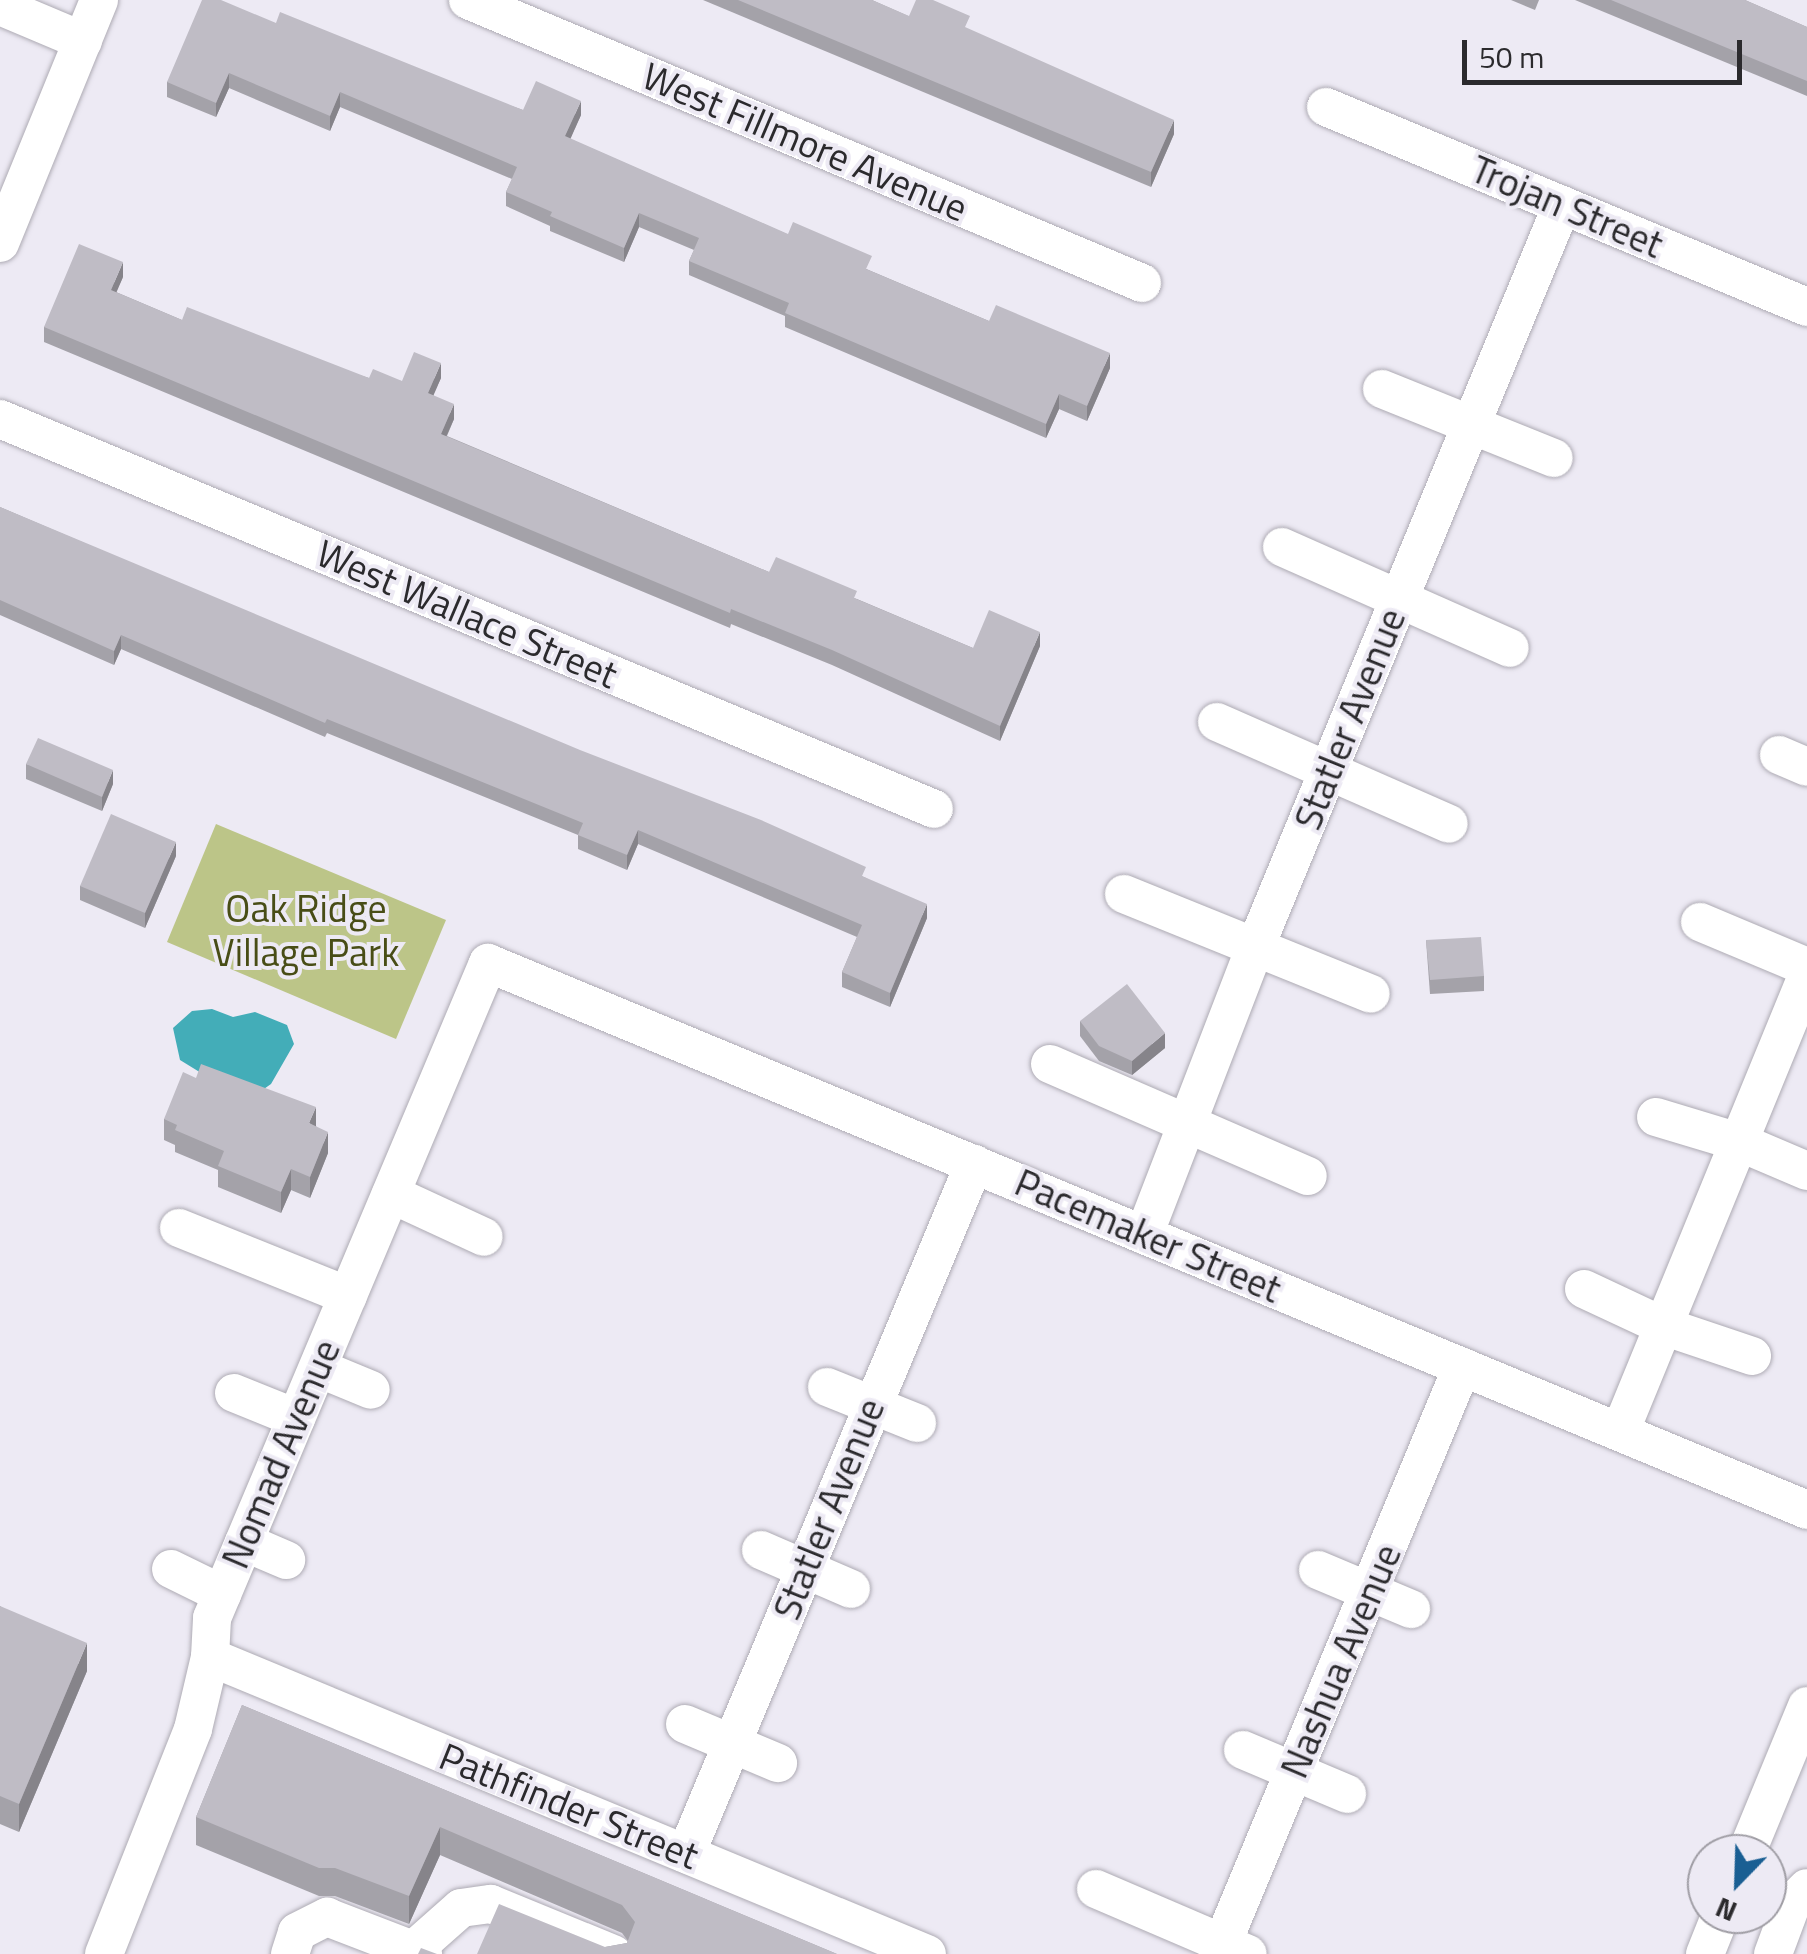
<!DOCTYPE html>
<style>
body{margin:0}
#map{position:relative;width:1807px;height:1954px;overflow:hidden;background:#edeaf4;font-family:"Titillium Web",sans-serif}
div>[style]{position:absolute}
.green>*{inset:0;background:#bcc588}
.water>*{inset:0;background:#43adb8}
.roads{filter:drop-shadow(0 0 2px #aeabb4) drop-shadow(0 0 2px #aeabb4)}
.minor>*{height:38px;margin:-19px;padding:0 19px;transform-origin:19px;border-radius:19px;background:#fff}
.wall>*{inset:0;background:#a4a2a9}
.shaded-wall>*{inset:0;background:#86848a}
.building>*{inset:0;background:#bfbcc5}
span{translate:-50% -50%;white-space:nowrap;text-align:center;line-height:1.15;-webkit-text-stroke:8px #edeaf4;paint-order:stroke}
.street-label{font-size:38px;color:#2b2a2d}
.park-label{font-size:38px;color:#484d16}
.north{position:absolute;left:1687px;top:1834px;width:100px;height:100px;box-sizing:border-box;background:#edeaf4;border:2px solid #9f9da4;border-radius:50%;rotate:203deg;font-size:28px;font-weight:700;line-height:40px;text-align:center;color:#2b2a2d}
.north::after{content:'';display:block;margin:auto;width:35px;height:45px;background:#1a5f93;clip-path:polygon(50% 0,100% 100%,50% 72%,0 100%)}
.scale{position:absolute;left:1462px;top:40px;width:280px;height:45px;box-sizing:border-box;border:5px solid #2b2a2d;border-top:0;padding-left:12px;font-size:30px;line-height:35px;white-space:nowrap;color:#2b2a2d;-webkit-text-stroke:8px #edeaf4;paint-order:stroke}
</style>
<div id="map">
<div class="green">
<div style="clip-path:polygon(216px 824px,446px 920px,396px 1039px,167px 942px)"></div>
</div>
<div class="water">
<div style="clip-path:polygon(212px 1009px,233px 1017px,255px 1012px,287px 1025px,294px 1044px,271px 1084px,261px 1091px,206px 1076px,180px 1060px,173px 1028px,192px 1011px)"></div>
</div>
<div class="roads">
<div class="minor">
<div style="left:468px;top:0;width:731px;rotate:22.78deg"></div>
<div style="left:0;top:6px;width:90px;rotate:22.9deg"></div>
<div style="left:1326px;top:107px;width:521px;rotate:22.58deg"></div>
<div style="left:0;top:243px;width:262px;rotate:-67.8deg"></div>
<div style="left:1382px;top:389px;width:185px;rotate:21.9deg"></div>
<div style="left:0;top:419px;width:1012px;rotate:22.66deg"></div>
<div style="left:1282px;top:547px;width:249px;rotate:23.9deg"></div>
<div style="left:1217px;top:722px;width:253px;rotate:23.7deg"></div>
<div style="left:1779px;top:755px;width:30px;rotate:23deg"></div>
<div style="left:1124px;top:894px;width:266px;rotate:22deg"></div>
<div style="left:1700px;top:922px;width:116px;rotate:22.8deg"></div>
<div style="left:1050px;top:1064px;width:281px;rotate:23.5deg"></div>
<div style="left:1656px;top:1117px;width:87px;rotate:16.8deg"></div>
<div style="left:1739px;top:1142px;width:74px;rotate:23.1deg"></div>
<div style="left:391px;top:1194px;width:102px;rotate:24.8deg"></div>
<div style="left:179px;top:1228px;width:182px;rotate:21.9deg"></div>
<div style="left:1144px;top:1235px;width:308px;rotate:-68.9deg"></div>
<div style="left:1255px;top:948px;width:804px;rotate:-67.55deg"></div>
<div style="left:1584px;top:1289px;width:87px;rotate:25.1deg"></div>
<div style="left:1663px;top:1326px;width:94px;rotate:18.6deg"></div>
<div style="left:318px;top:1368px;width:57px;rotate:22.5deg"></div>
<div style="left:827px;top:1387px;width:97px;rotate:21.8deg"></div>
<div style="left:234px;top:1393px;width:67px;rotate:22deg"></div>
<div style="left:1620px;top:1432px;width:492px;rotate:-67.7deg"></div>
<div style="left:244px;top:1542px;width:46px;rotate:23.2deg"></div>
<div style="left:761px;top:1550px;width:98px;rotate:23.4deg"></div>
<div style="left:171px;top:1569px;width:57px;rotate:26.1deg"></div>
<div style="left:1318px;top:1570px;width:101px;rotate:22.8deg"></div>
<div style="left:210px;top:1657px;width:776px;rotate:22.5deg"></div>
<div style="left:685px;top:1724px;width:101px;rotate:22.8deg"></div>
<div style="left:1243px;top:1750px;width:113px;rotate:22.9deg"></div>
<div style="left:686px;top:1854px;width:748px;rotate:-67.34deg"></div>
<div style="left:1746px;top:1854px;width:160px;rotate:-67.6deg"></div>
<div style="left:1096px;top:1889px;width:165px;rotate:23.2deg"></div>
<div style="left:104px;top:1954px;width:242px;rotate:-68.4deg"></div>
<div style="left:193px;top:1729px;width:74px;rotate:-76.7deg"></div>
<div style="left:210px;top:1657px;width:39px;rotate:-87deg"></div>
<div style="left:212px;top:1618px;width:711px;rotate:-67.15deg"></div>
<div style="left:488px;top:963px;width:1428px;rotate:22.52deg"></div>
<div style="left:290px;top:1954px;width:23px;rotate:-72deg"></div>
<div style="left:297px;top:1932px;width:34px;rotate:-27deg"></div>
<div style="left:327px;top:1917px;width:103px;rotate:21.1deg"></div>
<div style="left:409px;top:1954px;width:69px;rotate:-41.5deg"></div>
<div style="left:461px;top:1908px;width:30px;rotate:-8deg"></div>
<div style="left:491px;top:1904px;width:132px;rotate:22.3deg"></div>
<div style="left:1218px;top:1954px;width:636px;rotate:-67.43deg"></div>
<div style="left:1705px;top:1954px;width:43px;rotate:-68.2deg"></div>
<div style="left:1773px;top:1954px;width:54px;rotate:-69.6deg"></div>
<div style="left:1792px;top:1903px;width:21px;rotate:-45deg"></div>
</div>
</div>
<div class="wall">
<div style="clip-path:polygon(703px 0,872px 0,1174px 134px,1151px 187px)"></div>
<div style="clip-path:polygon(1511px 0,1539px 0,1535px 10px)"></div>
<div style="clip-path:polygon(1575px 0,1745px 0,1807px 27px,1807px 96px)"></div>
<div style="clip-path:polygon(276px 23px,523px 110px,581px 115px,570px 139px,871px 271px,989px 321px,1110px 368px,1087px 421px,1059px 409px,1046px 438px,785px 327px,785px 316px,689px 275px,689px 261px,694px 250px,639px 227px,624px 262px,550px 231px,550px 226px,506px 206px,506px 192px,512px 179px,340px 107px,330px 131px,229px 88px,216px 117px,167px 97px,167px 82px)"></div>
<div style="clip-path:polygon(123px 277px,116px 292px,182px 320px,369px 378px,402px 381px,441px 378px,433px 395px,454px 419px,447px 436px,769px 572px,857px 599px,973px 648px,1040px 646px,1000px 741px,832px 665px,731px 624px,730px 628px,44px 342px,44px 327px)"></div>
<div style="clip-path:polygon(0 507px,866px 878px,927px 918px,890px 1007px,842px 987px,842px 972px,857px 937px,638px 844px,627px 870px,578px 849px,578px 835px,327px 733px,325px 737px,121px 649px,114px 665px,0 615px)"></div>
<div style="clip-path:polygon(26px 764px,113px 784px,102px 811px,26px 779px)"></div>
<div style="clip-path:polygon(176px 856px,145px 928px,80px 900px,80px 886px)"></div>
<div style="clip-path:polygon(1426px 940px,1484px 976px,1484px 991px,1430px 994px)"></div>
<div style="clip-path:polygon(1080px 1021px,1165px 1048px,1132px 1075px,1099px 1061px,1080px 1036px)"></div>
<div style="clip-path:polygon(164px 1119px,316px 1126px,328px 1153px,310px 1198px,291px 1190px,281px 1213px,218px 1187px,218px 1170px,175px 1152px,175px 1145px,164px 1140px)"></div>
<div style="clip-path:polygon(0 1606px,87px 1671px,19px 1832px,0 1824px)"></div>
<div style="clip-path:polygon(242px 1705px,837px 1954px,605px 1947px,627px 1943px,628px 1941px,622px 1933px,440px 1855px,409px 1924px,335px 1896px,319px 1896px,196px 1845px,196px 1817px)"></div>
</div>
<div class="shaded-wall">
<div style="clip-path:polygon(229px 73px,229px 88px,216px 117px,216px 103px)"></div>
<div style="clip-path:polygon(340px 92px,340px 107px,330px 131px,330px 116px)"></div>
<div style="clip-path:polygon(581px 101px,581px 115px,565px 151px,565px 136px)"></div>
<div style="clip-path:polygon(1174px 120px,1174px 134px,1151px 187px,1151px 172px)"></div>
<div style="clip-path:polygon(639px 213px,639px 227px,624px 262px,624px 248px)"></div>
<div style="clip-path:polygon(123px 262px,123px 277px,111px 305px,111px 290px)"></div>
<div style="clip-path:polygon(1110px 353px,1110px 368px,1087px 421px,1087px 406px)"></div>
<div style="clip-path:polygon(441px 363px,441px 378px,428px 408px,428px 393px)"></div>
<div style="clip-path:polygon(1059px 394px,1059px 409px,1046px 438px,1046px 424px)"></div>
<div style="clip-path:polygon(454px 404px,454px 419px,441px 448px,441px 434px)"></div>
<div style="clip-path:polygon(1040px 632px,1040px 646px,1000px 741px,1000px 726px)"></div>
<div style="clip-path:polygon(121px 635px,121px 649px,114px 665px,114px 651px)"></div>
<div style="clip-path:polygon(113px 770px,113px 784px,102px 811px,102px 797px)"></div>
<div style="clip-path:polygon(638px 830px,638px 844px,627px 870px,627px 855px)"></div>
<div style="clip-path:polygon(176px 842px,176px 856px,145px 928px,145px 913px)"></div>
<div style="clip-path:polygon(927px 904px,927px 918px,890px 1007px,890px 993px)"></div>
<div style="clip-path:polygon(1165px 1033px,1165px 1048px,1132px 1075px,1132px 1061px)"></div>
<div style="clip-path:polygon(316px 1107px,316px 1128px,309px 1123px)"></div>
<div style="clip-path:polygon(328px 1132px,328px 1153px,310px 1198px,310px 1177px)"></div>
<div style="clip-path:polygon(291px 1169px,291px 1190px,281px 1213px,281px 1192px)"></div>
<div style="clip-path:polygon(87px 1643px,87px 1671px,19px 1832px,19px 1804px)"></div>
<div style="clip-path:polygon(440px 1827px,440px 1855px,409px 1924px,409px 1896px)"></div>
</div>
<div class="building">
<div style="clip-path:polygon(202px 0,221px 0,276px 23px,280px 12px,523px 110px,536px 81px,581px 101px,565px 136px,788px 234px,793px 222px,872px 256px,866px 269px,989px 321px,996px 305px,1110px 353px,1087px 406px,1059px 394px,1046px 424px,785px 313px,789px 303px,689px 261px,699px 238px,639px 213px,624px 248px,550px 216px,552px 212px,506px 192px,517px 167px,340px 92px,330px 116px,229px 73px,216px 103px,167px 82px)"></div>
<div style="clip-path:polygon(738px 0,872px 0,909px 16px,916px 0,933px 0,970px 16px,965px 27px,1174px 120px,1151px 172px)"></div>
<div style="clip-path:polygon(1611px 0,1745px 0,1807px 27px,1807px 81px)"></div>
<div style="clip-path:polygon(79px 244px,123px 262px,111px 290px,182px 320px,187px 307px,369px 378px,373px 369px,402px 381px,414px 352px,441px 363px,428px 393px,454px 404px,441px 434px,769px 572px,776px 557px,857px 591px,854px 598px,973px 648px,989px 610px,1040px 632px,1000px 726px,832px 650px,731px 609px,730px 613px,44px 327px)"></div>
<div style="clip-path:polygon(0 507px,580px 750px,761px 820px,866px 867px,862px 876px,927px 904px,890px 993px,842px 972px,862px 925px,638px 830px,627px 855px,578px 835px,583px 823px,327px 719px,325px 723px,121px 635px,114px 651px,0 600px)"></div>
<div style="clip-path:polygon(38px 738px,113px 770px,102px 797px,26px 764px)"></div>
<div style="clip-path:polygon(111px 814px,176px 842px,145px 913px,80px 886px)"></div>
<div style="clip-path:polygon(1481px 937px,1484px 976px,1430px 980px,1426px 940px)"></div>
<div style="clip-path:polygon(1127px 984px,1165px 1033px,1132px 1061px,1099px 1046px,1080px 1021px)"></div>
<div style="clip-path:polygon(201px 1064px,316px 1107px,309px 1123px,328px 1132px,310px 1177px,291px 1169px,281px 1192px,218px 1166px,224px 1151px,175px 1130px,177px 1125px,164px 1119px,183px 1072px,196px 1078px)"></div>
<div style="clip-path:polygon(0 1606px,87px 1643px,19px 1804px,0 1796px)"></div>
<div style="clip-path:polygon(242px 1705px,837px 1954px,477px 1954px,499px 1904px,605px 1947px,627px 1943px,635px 1922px,622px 1905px,440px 1827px,409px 1896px,335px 1868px,319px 1868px,196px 1817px)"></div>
<div style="clip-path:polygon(421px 1948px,437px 1954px,418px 1954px)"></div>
</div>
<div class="street-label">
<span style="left:805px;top:142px;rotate:23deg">West Fillmore Avenue</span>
<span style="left:1567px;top:207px;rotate:23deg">Trojan Street</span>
<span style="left:467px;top:614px;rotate:23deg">West Wallace Street</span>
<span style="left:1350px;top:719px;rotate:-68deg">Statler Avenue</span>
<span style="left:1148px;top:1236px;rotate:23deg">Pacemaker Street</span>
<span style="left:281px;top:1454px;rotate:-67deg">Nomad Avenue</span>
<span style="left:829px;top:1509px;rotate:-68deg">Statler Avenue</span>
<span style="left:1341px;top:1661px;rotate:-67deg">Nashua Avenue</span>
<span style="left:569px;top:1806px;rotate:22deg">Pathfinder Street</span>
</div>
<div class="park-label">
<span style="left:306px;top:931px">Oak Ridge<br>Village Park</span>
</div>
<div class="north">N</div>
<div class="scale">50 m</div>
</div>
